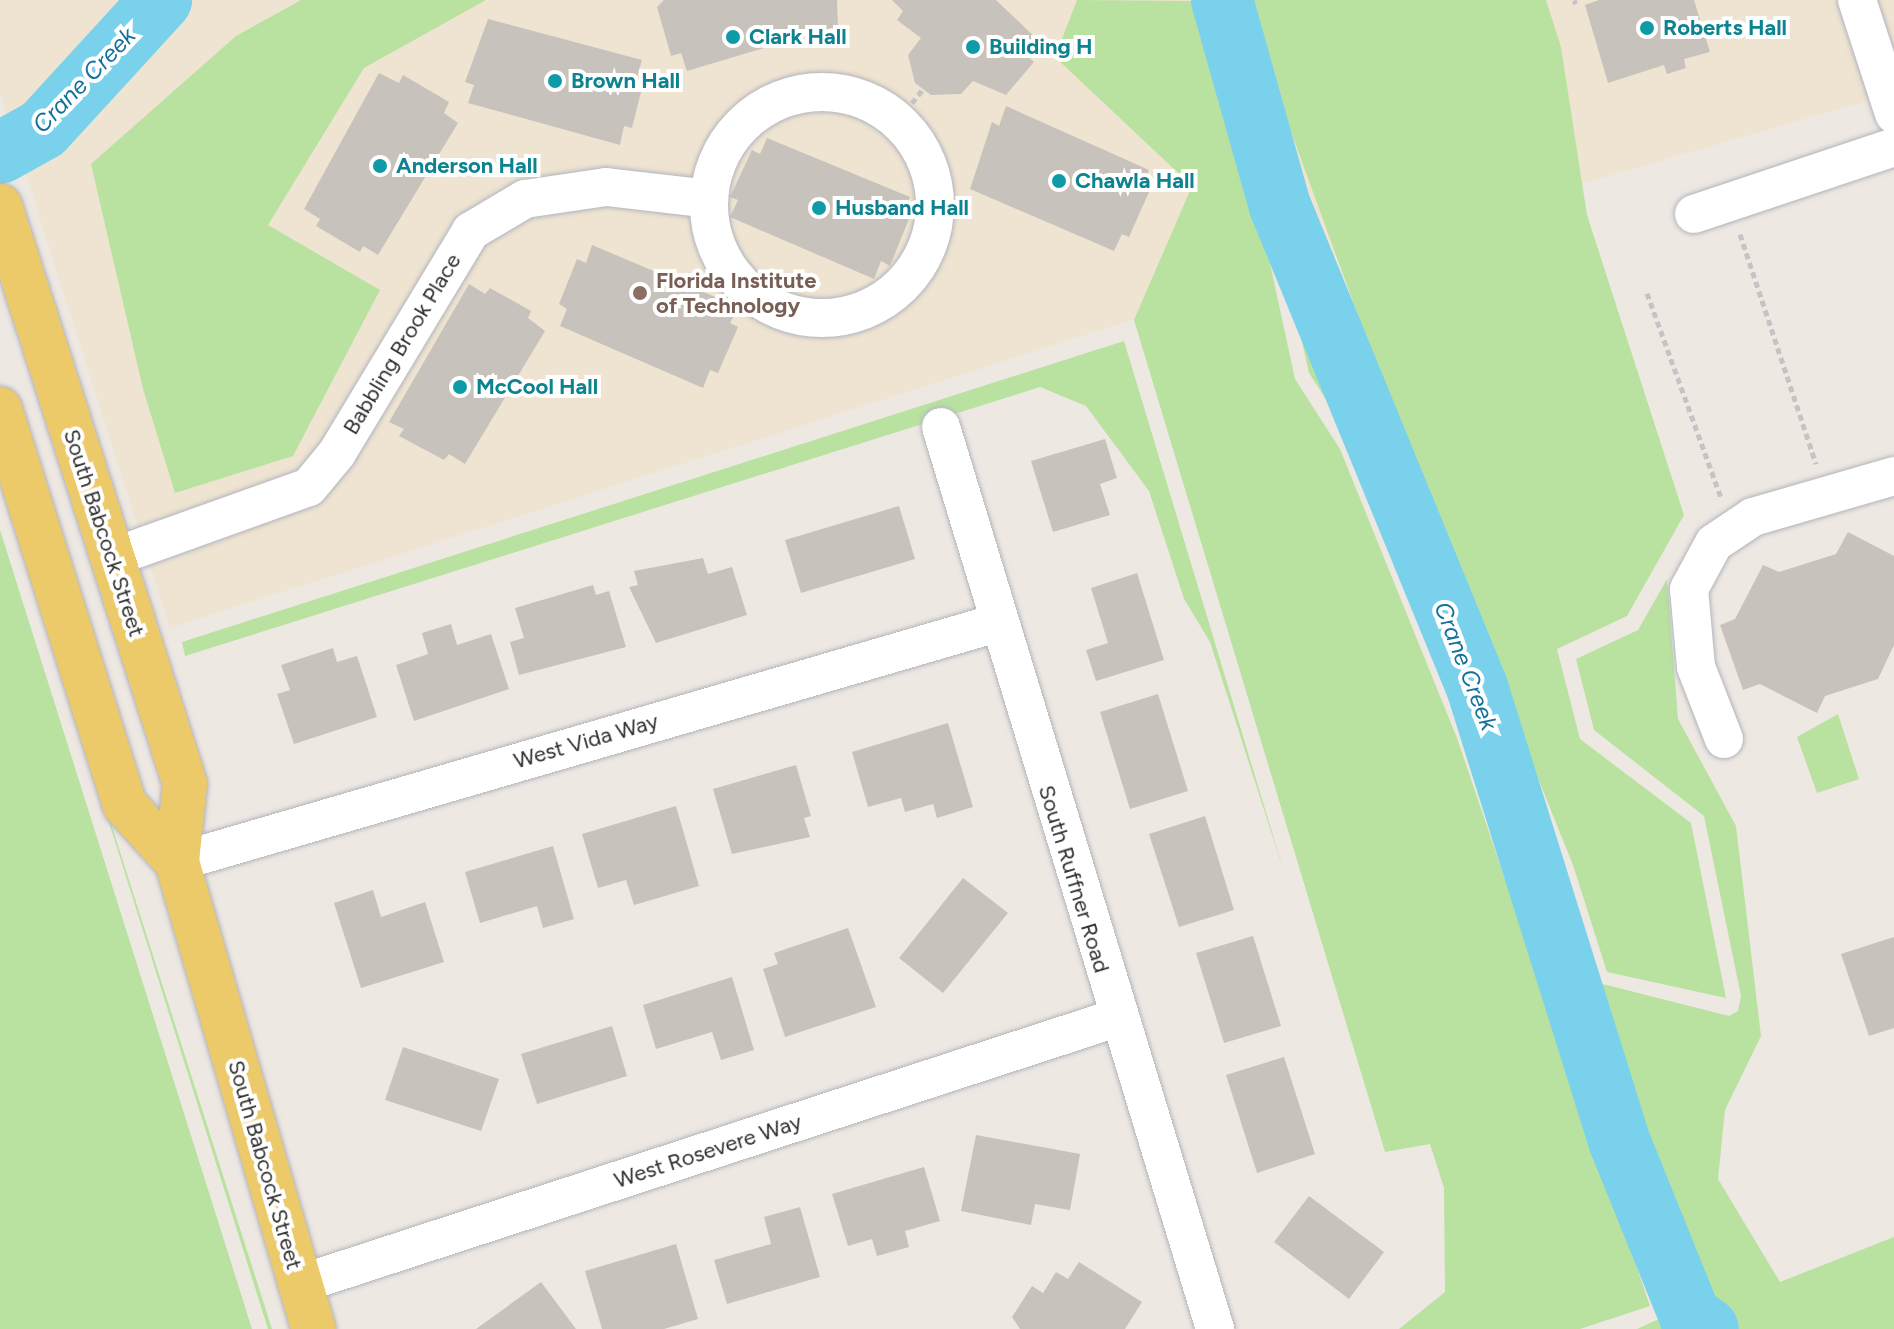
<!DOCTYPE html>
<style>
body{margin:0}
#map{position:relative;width:1894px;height:1329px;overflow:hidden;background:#eee8e2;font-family:Figtree,sans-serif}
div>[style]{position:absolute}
.education>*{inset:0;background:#efe4d2}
.green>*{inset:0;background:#b9e2a1}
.river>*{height:62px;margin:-31px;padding:0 31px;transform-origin:31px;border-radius:31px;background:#7ad1eb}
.building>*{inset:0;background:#c7c3bc}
.path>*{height:5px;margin-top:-2.5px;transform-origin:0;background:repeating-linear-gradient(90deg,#c4c4c4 0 6px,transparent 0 10px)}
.roads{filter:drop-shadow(0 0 2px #b2b4bd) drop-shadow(0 0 2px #b2b4bd)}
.minor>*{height:38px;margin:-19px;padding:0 19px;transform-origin:19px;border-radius:19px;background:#fff}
.minor>.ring{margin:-19px;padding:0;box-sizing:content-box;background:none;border:38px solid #fff;border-radius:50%}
.major>*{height:44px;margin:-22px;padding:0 22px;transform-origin:22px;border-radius:22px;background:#ecc969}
.dots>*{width:22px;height:22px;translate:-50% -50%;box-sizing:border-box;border:4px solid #fff;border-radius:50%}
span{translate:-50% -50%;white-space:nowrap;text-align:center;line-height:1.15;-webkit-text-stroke:8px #fff;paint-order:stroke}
.culture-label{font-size:22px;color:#0d838f;font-weight:700}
.left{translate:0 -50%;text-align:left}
.education-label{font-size:22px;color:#785e54;font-weight:700}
.street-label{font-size:22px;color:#2e2e2e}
.water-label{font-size:24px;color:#13729d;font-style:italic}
</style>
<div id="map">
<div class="education">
<div style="clip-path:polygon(0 0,1894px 0,1894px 114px,1887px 95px,1304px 265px,170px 628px,0 93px)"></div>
</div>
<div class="green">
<div style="clip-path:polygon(301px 0,486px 0,364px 68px,268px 225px,380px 290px,293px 456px,175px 493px,143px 389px,91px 164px,236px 36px)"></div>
<div style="clip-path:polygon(1077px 0,1193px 1px,1250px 171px,1295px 379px,1340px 449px,1457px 738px,1650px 1306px,1580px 1329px,1399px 1329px,1445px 1292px,1444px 1188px,1430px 1144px,1385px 1152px,1134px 320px,1192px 186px,1055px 57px)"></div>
<div style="clip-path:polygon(1243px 0,1546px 0,1561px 47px,1587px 215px,1684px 515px,1627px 616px,1557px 649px,1580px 739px,1691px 823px,1726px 998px,1607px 972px,1573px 865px,1419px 483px)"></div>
<div style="clip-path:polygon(1329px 276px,1474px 668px,1559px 871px,1595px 982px,1729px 1016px,1738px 1011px,1741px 996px,1704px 816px,1594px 730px,1576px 659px,1638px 630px,1667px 579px,1678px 719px,1736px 826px,1761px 1036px,1725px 1110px,1718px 1179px,1780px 1282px,1894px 1237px,1894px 1329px,1637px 1329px,1663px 1317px,1664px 1302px,1472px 733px,1354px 443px,1309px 373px,1290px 288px)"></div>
<div style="clip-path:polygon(1124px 341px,1284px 872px,1210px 642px,1184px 599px,1149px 491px,1086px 406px,1040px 387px,185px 656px,182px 642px)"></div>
<div style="clip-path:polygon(0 475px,272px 1329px,268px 1329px)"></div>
<div style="clip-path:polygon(0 530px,252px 1329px,0 1329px)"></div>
<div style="clip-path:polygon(1838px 714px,1859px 779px,1817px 793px,1797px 737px)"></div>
</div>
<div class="river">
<div style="left:1222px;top:0;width:214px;rotate:74.3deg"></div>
<div style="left:1280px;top:206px;width:520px;rotate:67.73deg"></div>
<div style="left:1477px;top:687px;width:478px;rotate:72.6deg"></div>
<div style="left:1620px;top:1143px;width:187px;rotate:68deg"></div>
<div style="left:1690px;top:1316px;width:22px;rotate:36deg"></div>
<div style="left:0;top:153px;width:49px;rotate:-29.2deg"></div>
<div style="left:43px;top:129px;width:175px;rotate:-47.5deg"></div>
</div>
<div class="building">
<div style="clip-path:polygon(664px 0,837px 0,838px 26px,687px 71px,681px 53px,671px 56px,657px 7px)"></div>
<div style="clip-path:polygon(892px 0,996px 0,1037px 39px,1026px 55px,1034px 62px,1006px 95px,973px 81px,961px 94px,931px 95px,915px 83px,908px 55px,921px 38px,897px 20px,903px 11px)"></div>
<div style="clip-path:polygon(1599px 0,1694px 0,1710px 52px,1684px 59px,1686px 68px,1667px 74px,1664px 65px,1608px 83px,1585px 5px)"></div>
<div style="clip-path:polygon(488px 19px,642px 60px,637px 77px,644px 80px,632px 128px,624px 126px,620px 145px,468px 103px,474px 85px,465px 82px)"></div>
<div style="clip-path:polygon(379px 73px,399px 83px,403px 75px,449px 102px,444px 113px,458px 123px,378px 255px,363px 246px,360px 252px,316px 226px,320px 219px,304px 209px)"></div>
<div style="clip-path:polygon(1006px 106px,1149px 170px,1141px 191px,1149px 192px,1129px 237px,1122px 234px,1114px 251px,970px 189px,992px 122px,999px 126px)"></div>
<div style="clip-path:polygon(767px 138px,910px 197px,901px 216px,909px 219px,890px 266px,881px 261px,874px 279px,730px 217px,738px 200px,730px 197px,752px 150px,760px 154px)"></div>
<div style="clip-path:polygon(592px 245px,739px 307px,730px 323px,738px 327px,718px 373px,710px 370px,703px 388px,560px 326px,567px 309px,559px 304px,577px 259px,586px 263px)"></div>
<div style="clip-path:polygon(469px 284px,485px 294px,490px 288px,531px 311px,528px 318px,545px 331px,465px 464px,449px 454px,444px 460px,399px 436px,404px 429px,389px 422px)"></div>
<div style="clip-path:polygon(1105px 439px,1117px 478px,1100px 484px,1110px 515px,1053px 532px,1031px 461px)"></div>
<div style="clip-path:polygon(899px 506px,915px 559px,801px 593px,785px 540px)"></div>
<div style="clip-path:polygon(1848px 532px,1894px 556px,1894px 645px,1878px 679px,1825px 696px,1817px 713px,1760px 684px,1743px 690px,1720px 625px,1735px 619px,1763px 565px,1779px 572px,1836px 554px)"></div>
<div style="clip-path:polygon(703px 558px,708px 574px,732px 567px,747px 615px,656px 643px,629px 587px,638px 585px,634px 571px)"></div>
<div style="clip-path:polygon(1137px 573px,1164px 660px,1096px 681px,1086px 650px,1108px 643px,1091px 588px)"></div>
<div style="clip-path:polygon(593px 585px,596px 595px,609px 591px,626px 647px,519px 675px,510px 642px,524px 638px,515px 608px)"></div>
<div style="clip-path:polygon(451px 624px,457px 645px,491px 634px,509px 689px,414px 721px,396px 665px,428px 654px,422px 633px)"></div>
<div style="clip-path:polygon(333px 648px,337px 662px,357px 656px,377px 717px,294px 744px,277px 694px,290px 690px,281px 665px)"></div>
<div style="clip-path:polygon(1158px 694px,1188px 791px,1130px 809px,1100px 712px)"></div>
<div style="clip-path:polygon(948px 723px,973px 807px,937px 818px,933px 804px,905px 812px,901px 798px,868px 807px,852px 752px)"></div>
<div style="clip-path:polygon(796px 765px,811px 816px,804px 818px,810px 837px,732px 854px,713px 789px)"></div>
<div style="clip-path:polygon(676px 806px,699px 886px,634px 905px,626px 880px,598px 888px,582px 834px)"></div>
<div style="clip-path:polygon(1205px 816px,1234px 910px,1179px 927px,1149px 834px)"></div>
<div style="clip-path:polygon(553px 846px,574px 919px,543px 928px,537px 906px,480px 923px,465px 872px)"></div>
<div style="clip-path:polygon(963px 878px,1008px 913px,943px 993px,899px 958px)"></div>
<div style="clip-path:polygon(373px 890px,381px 917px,425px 902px,444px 962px,361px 988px,334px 903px)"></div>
<div style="clip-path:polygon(848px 928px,876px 1007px,785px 1037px,763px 969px,778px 964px,774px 953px)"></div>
<div style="clip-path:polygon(1253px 936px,1281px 1026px,1224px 1043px,1196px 953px)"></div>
<div style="clip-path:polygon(1894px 937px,1894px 1028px,1869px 1036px,1841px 954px)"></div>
<div style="clip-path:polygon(732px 977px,754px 1050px,721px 1060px,712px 1032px,656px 1049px,643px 1005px)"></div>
<div style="clip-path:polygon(612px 1026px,627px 1076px,537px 1104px,521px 1054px)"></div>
<div style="clip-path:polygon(403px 1047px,499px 1079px,481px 1131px,385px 1100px)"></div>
<div style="clip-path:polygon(1284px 1057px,1315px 1154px,1257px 1173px,1226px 1075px)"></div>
<div style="clip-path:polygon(976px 1135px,1080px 1154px,1070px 1210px,1035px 1204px,1031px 1225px,961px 1211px)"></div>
<div style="clip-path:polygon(924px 1167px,940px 1221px,905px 1231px,909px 1247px,877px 1256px,872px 1239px,848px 1246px,832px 1194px)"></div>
<div style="clip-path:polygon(1309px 1196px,1384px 1252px,1349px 1299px,1274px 1242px)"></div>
<div style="clip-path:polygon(800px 1207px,820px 1277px,727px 1304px,714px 1260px,771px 1244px,764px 1217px)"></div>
<div style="clip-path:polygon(676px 1244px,698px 1319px,664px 1329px,602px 1329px,585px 1271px)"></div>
<div style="clip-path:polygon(1079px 1262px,1142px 1302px,1125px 1329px,1020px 1329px,1012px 1317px,1032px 1286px,1043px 1293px,1056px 1272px,1068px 1279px)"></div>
<div style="clip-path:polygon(541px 1282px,576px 1329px,476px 1329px)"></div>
</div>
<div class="path">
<div style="left:1574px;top:0;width:4px;rotate:63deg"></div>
<div style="left:912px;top:103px;width:16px;rotate:-52deg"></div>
<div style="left:1740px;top:234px;width:242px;rotate:71.7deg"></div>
<div style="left:1647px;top:293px;width:217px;rotate:70.1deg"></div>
</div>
<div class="roads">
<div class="minor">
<div style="left:1857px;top:0;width:120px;rotate:72deg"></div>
<div class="ring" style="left:709px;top:92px;width:188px;height:188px"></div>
<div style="left:1694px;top:214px;width:211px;rotate:-18.5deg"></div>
<div style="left:941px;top:427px;width:943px;rotate:73.1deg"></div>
<div style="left:111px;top:558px;width:210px;rotate:-19.7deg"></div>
<div style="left:309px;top:487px;width:44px;rotate:-50.5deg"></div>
<div style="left:337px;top:453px;width:259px;rotate:-58.9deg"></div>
<div style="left:471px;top:231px;width:63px;rotate:-30.7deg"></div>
<div style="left:525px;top:199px;width:82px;rotate:-8.4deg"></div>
<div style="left:606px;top:187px;width:104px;rotate:6.6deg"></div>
<div style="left:1724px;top:739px;width:77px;rotate:-111.3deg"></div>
<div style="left:1696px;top:667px;width:78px;rotate:-95.1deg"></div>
<div style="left:1689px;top:589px;width:52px;rotate:-61.5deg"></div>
<div style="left:1714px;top:543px;width:47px;rotate:-33.7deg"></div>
<div style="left:1753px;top:517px;width:147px;rotate:-16.2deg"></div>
<div style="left:177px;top:862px;width:854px;rotate:-16.25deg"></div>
<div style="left:300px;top:1284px;width:858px;rotate:-18.05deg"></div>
</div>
<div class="major">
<div style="left:0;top:206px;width:607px;rotate:72.25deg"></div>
<div style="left:185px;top:784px;width:78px;rotate:95.9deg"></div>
<div style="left:177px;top:862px;width:487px;rotate:73.7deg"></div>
<div style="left:0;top:409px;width:415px;rotate:72.5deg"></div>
<div style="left:125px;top:805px;width:77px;rotate:47.6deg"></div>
</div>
</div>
<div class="dots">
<div style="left:1647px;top:28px;background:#0f9aa8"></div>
<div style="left:733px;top:37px;background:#0f9aa8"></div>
<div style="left:973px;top:47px;background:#0f9aa8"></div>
<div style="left:555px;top:81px;background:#0f9aa8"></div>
<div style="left:380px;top:166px;background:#0f9aa8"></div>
<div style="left:1059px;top:181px;background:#0f9aa8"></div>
<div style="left:819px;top:208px;background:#0f9aa8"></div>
<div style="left:640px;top:293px;background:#8d6e63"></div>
<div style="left:460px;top:387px;background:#0f9aa8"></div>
</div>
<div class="culture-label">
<span class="left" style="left:1663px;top:28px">Roberts Hall</span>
<span class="left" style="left:749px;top:37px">Clark Hall</span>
<span class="left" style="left:989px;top:47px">Building H</span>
<span class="left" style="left:571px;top:81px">Brown Hall</span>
<span class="left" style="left:396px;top:166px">Anderson Hall</span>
<span class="left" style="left:1075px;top:181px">Chawla Hall</span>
<span class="left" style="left:835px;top:208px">Husband Hall</span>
<span class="left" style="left:476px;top:387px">McCool Hall</span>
</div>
<div class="education-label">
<span class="left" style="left:656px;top:293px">Florida Institute<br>of Technology</span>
</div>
<div class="street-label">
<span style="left:402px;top:344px;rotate:-59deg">Babbling Brook Place</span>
<span style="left:104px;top:533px;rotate:72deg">South Babcock Street</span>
<span style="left:586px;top:741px;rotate:-16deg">West Vida Way</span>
<span style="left:1074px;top:879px;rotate:73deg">South Ruffner Road</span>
<span style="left:708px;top:1151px;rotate:-18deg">West Rosevere Way</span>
<span style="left:265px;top:1165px;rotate:74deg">South Babcock Street</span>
</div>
<div class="water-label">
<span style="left:84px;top:80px;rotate:-46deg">Crane Creek</span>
<span style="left:1466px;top:666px;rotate:69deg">Crane Creek</span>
</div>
</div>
